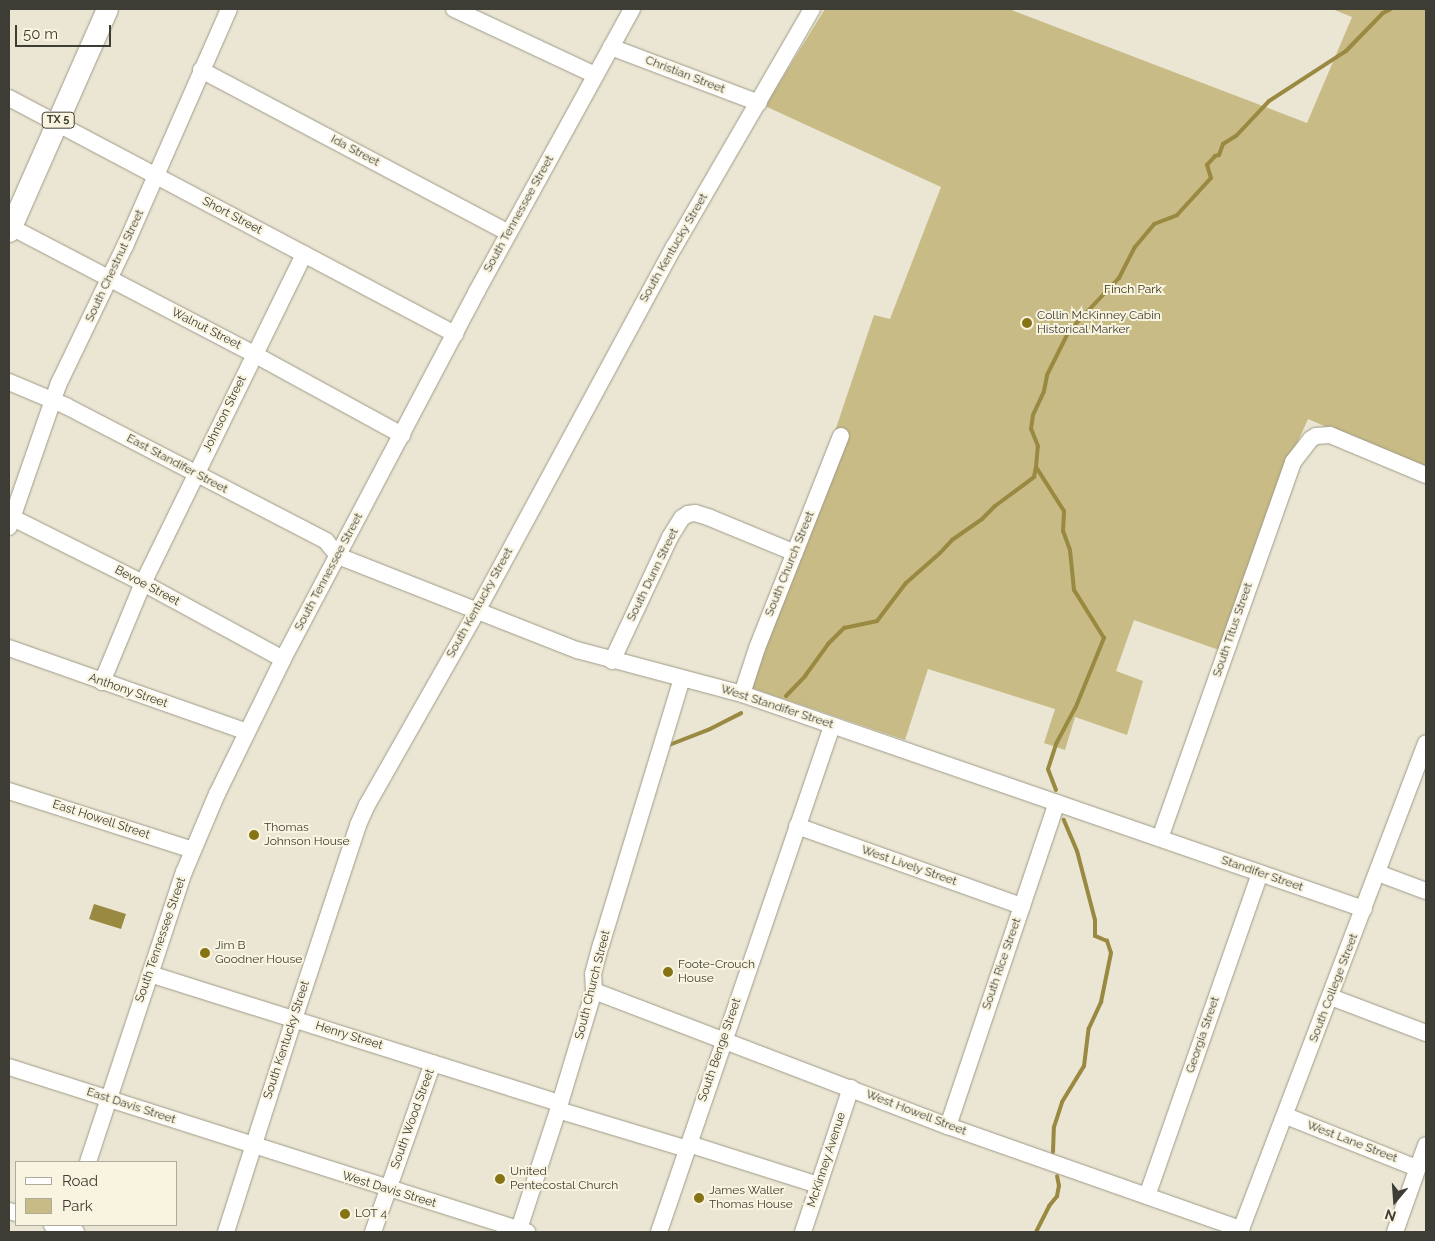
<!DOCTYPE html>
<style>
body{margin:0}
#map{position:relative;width:1435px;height:1241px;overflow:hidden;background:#ebe6d3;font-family:Raleway,sans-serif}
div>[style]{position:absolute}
.green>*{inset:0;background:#c8bb86}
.water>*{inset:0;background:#9a8940}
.stream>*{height:4px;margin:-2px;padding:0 2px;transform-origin:2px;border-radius:2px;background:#9a8940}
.roads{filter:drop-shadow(0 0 1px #9e9a87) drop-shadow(0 0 1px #9e9a87)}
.minor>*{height:16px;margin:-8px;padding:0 8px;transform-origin:8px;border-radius:8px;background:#fff}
.major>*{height:21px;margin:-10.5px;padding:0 10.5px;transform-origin:10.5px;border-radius:10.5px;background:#fff}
.dots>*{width:14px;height:14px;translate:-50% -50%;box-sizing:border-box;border:2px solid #f8f4e0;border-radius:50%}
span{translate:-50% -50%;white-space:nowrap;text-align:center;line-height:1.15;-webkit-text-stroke:4px #f8f4e0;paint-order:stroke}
.shield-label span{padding:1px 4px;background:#f8f4e0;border:1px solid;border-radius:4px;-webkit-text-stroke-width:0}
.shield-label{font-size:11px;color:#3e3d35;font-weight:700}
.street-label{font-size:12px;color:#3e3d35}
.park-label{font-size:12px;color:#393211}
.poi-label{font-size:12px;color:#3e3d35}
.left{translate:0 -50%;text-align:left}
.frame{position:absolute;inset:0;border:10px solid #3e3d35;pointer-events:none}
.legend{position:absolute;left:15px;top:1161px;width:162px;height:65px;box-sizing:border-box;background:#f8f4e0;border:1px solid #aeab9c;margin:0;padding:6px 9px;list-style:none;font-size:15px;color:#3e3d35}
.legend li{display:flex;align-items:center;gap:10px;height:25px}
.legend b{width:25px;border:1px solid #aeab9c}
.north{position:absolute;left:1370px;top:1176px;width:50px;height:50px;-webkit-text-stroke:4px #f8f4e0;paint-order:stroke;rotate:198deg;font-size:14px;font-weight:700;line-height:20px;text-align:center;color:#3e3d35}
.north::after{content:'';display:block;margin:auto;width:18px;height:22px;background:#3e3d35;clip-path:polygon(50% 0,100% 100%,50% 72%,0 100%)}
.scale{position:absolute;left:15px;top:25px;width:96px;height:22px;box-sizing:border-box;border:2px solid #3e3d35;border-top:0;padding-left:6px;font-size:15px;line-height:18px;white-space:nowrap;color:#3e3d35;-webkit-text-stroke:4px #f8f4e0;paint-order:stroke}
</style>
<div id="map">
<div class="green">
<div style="clip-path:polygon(825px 9px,1009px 9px,1307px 123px,1352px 17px,1332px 9px,1426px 9px,1426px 470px,1308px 419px,1268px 509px,1219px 650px,1134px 620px,1116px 671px,1143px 681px,1127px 735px,1075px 717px,1065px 750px,1044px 743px,1055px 709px,928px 669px,905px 740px,749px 687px,874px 315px,890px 319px,941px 187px,765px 106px)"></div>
</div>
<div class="water">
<div style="clip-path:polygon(94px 904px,126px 914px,121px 929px,89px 919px)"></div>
</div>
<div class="stream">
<div style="left:786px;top:696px;width:28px;rotate:-46deg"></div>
<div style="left:805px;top:676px;width:39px;rotate:-54deg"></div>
<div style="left:828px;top:644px;width:23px;rotate:-45deg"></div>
<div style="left:844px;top:628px;width:34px;rotate:-12deg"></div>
<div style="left:877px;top:621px;width:48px;rotate:-52.7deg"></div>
<div style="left:906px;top:583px;width:45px;rotate:-41.4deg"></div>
<div style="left:940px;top:553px;width:18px;rotate:-47deg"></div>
<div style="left:952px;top:540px;width:37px;rotate:-35deg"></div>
<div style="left:982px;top:519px;width:18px;rotate:-45deg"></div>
<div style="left:995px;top:506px;width:49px;rotate:-36.6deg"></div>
<div style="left:1034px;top:477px;width:10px;rotate:-79deg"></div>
<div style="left:669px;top:745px;width:44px;rotate:-21.3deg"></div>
<div style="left:710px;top:729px;width:35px;rotate:-27deg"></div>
<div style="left:1056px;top:790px;width:22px;rotate:-111deg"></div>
<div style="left:1048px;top:769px;width:26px;rotate:-72deg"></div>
<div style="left:1056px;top:744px;width:40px;rotate:-62deg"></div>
<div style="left:1075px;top:709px;width:77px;rotate:-67.8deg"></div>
<div style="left:1104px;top:638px;width:57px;rotate:-122deg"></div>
<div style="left:1074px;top:590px;width:40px;rotate:-95.7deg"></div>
<div style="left:1070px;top:550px;width:20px;rotate:-110deg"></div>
<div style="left:1063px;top:531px;width:20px;rotate:-87deg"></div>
<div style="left:1064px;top:511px;width:52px;rotate:-122.5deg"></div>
<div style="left:1036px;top:467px;width:21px;rotate:-85deg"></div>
<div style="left:1038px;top:446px;width:18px;rotate:-112deg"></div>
<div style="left:1031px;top:429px;width:14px;rotate:-82deg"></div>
<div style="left:1033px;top:415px;width:26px;rotate:-65deg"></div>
<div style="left:1044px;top:391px;width:16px;rotate:-79deg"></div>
<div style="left:1047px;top:375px;width:49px;rotate:-63.4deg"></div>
<div style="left:1069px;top:331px;width:73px;rotate:-46.7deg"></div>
<div style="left:1119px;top:278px;width:35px;rotate:-63deg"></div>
<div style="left:1135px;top:247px;width:30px;rotate:-50deg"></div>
<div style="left:1154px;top:224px;width:25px;rotate:-21deg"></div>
<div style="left:1177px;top:215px;width:50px;rotate:-47.4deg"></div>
<div style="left:1211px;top:178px;width:14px;rotate:-107deg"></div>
<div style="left:1207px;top:165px;width:12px;rotate:-48deg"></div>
<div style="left:1215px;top:156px;width:4px;rotate:-14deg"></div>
<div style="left:1219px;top:155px;width:12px;rotate:-70deg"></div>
<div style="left:1223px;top:144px;width:15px;rotate:-32deg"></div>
<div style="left:1236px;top:136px;width:48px;rotate:-46.7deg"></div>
<div style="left:1269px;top:101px;width:92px;rotate:-33deg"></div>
<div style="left:1346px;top:51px;width:53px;rotate:-45.8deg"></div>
<div style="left:1383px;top:13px;width:9px;rotate:-27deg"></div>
<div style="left:1053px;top:1152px;width:25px;rotate:-88deg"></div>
<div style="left:1054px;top:1127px;width:26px;rotate:-72deg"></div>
<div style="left:1062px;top:1102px;width:42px;rotate:-58.6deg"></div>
<div style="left:1084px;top:1066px;width:38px;rotate:-83deg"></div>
<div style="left:1089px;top:1028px;width:29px;rotate:-65deg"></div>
<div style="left:1101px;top:1002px;width:50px;rotate:-78.5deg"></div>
<div style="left:1111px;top:953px;width:13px;rotate:-108deg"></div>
<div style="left:1107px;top:941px;width:13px;rotate:-157deg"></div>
<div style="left:1095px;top:936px;width:16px;rotate:-90deg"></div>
<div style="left:1095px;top:920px;width:71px;rotate:-104.6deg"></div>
<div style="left:1077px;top:851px;width:34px;rotate:-113deg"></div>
<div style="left:1036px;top:1232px;width:29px;rotate:-63deg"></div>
<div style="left:1049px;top:1206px;width:13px;rotate:-51deg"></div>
<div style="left:1057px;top:1196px;width:10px;rotate:-79deg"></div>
<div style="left:1059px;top:1186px;width:10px;rotate:-101deg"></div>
</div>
<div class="roads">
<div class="minor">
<div style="left:454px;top:9px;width:156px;rotate:25.1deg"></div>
<div style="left:611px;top:47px;width:158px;rotate:20.7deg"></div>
<div style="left:201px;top:70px;width:348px;rotate:27.9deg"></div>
<div style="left:9px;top:98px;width:505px;rotate:27.89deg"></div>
<div style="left:9px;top:226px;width:276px;rotate:27.6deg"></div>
<div style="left:254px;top:354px;width:169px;rotate:28.7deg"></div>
<div style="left:9px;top:382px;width:62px;rotate:22.8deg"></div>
<div style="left:66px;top:406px;width:293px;rotate:27.4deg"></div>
<div style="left:326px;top:541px;width:19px;rotate:51deg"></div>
<div style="left:338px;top:556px;width:257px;rotate:21.5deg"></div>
<div style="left:577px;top:650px;width:171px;rotate:14.9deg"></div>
<div style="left:742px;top:694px;width:658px;rotate:19.07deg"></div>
<div style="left:9px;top:516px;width:150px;rotate:26.6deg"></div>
<div style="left:143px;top:583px;width:159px;rotate:28.5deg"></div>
<div style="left:9px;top:527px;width:152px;rotate:-70.9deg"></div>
<div style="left:59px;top:383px;width:152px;rotate:-64.3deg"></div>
<div style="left:125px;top:246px;width:259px;rotate:-66.3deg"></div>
<div style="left:9px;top:648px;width:252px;rotate:19.4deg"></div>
<div style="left:612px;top:661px;width:137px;rotate:-64.9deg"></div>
<div style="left:670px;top:537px;width:22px;rotate:-58deg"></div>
<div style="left:682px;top:518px;width:7px;rotate:-34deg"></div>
<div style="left:688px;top:514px;width:7px;rotate:-8deg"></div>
<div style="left:695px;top:513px;width:14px;rotate:17deg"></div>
<div style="left:708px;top:517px;width:94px;rotate:22.5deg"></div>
<div style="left:102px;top:682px;width:107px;rotate:-67.5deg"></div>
<div style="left:143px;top:583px;width:366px;rotate:-63.9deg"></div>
<div style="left:742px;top:694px;width:48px;rotate:-71.9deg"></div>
<div style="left:757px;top:648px;width:228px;rotate:-68.4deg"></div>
<div style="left:9px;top:791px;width:193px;rotate:17.8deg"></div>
<div style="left:797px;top:826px;width:239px;rotate:19.6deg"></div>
<div style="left:1160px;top:838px;width:399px;rotate:-70.5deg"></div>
<div style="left:1293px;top:462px;width:29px;rotate:-52deg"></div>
<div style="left:1311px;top:439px;width:6px;rotate:-31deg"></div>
<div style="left:1316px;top:436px;width:14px;rotate:-4deg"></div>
<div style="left:1330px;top:435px;width:104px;rotate:22.6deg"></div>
<div style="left:1378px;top:873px;width:51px;rotate:20.6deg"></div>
<div style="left:150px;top:974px;width:430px;rotate:17.5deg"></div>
<div style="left:594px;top:991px;width:379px;rotate:20.9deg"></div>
<div style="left:948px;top:1126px;width:311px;rotate:19.4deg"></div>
<div style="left:1331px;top:997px;width:102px;rotate:20.8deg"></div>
<div style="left:9px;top:1067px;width:544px;rotate:17.67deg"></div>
<div style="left:558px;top:1110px;width:135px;rotate:16.8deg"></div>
<div style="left:1286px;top:1116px;width:141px;rotate:21.7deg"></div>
<div style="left:948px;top:1126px;width:341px;rotate:-71.4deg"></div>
<div style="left:689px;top:1144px;width:135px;rotate:17.6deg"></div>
<div style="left:88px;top:1162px;width:305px;rotate:-71.7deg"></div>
<div style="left:184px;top:872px;width:85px;rotate:-67.1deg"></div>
<div style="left:217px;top:794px;width:150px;rotate:-63.9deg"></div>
<div style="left:283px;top:659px;width:416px;rotate:-62.2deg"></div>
<div style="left:477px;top:291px;width:322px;rotate:-61.2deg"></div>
<div style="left:1147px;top:1196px;width:342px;rotate:-70.7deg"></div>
<div style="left:9px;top:1211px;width:7px;rotate:16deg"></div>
<div style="left:52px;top:1225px;width:25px;rotate:16deg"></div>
<div style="left:226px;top:1232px;width:224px;rotate:-72.3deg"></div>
<div style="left:294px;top:1019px;width:204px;rotate:-71.7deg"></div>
<div style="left:358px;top:825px;width:22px;rotate:-66deg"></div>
<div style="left:367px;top:805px;width:223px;rotate:-60.4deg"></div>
<div style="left:477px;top:611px;width:414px;rotate:-61.6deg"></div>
<div style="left:674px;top:247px;width:275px;rotate:-59.9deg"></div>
<div style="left:373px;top:1232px;width:179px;rotate:-70.5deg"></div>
<div style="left:518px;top:1232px;width:128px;rotate:-71.8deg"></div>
<div style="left:558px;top:1110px;width:124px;rotate:-73.2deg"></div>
<div style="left:594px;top:991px;width:17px;rotate:-93deg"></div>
<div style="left:593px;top:974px;width:30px;rotate:-75deg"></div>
<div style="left:601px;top:945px;width:278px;rotate:-73.1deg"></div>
<div style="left:659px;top:1232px;width:535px;rotate:-71.12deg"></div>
<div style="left:803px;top:1232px;width:152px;rotate:-71.6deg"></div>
<div style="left:1240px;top:1232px;width:523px;rotate:-69.17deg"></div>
<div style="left:1395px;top:1232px;width:92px;rotate:-70.4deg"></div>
</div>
<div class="major">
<div style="left:9px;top:231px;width:243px;rotate:-66.2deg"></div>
</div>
</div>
<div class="dots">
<div style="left:1027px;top:323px;background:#867314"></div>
<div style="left:254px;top:835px;background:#867314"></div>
<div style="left:205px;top:953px;background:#867314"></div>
<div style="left:668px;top:972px;background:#867314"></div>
<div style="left:500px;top:1179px;background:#867314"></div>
<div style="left:699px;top:1198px;background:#867314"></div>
<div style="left:345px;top:1214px;background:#867314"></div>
</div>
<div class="shield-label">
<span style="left:58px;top:120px">TX 5</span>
</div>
<div class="street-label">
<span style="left:685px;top:75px;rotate:21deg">Christian Street</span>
<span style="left:355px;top:151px;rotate:28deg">Ida Street</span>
<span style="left:519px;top:214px;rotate:-61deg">South Tennessee Street</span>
<span style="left:232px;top:216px;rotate:28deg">Short Street</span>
<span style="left:674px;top:248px;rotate:-60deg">South Kentucky Street</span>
<span style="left:115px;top:266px;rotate:-65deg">South Chestnut Street</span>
<span style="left:206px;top:329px;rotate:27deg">Walnut Street</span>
<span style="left:225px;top:414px;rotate:-64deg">Johnson Street</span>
<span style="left:177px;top:464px;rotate:28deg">East Standifer Street</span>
<span style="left:790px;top:564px;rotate:-68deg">South Church Street</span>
<span style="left:329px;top:572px;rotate:-62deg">South Tennessee Street</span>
<span style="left:653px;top:575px;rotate:-64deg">South Dunn Street</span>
<span style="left:147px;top:586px;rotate:28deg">Bevoe Street</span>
<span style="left:480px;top:603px;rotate:-61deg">South Kentucky Street</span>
<span style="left:1233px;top:630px;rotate:-71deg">South Titus Street</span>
<span style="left:128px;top:691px;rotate:19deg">Anthony Street</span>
<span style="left:777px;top:707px;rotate:18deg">West Standifer Street</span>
<span style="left:101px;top:820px;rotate:18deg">East Howell Street</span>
<span style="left:909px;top:866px;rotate:19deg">West Lively Street</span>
<span style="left:1262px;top:874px;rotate:19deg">Standifer Street</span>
<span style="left:161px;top:940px;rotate:-71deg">South Tennessee Street</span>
<span style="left:1002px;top:964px;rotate:-71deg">South Rice Street</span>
<span style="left:593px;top:985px;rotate:-76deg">South Church Street</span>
<span style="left:1334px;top:988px;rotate:-69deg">South College Street</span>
<span style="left:1203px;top:1035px;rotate:-71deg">Georgia Street</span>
<span style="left:349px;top:1036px;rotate:17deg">Henry Street</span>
<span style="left:287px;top:1040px;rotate:-72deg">South Kentucky Street</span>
<span style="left:720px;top:1050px;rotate:-71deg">South Benge Street</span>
<span style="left:131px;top:1106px;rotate:18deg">East Davis Street</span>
<span style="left:916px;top:1113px;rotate:21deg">West Howell Street</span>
<span style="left:413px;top:1119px;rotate:-70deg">South Wood Street</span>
<span style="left:1352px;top:1142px;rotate:21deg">West Lane Street</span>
<span style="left:827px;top:1160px;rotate:-72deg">McKinney Avenue</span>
<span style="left:389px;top:1190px;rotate:17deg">West Davis Street</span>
</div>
<div class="park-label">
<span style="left:1133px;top:290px">Finch Park</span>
</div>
<div class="poi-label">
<span class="left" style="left:1037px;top:323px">Collin McKinney Cabin<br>Historical Marker</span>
<span class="left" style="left:264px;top:835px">Thomas<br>Johnson House</span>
<span class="left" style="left:215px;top:953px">Jim B<br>Goodner House</span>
<span class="left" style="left:678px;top:972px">Foote-Crouch<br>House</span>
<span class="left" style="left:510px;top:1179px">United<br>Pentecostal Church</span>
<span class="left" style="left:709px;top:1198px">James Waller<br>Thomas House</span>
<span class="left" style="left:355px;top:1214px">LOT 4</span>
</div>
<div class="frame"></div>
<ul class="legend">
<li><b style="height:6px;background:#fff"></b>Road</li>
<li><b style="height:14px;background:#c8bb86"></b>Park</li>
</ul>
<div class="north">N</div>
<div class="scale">50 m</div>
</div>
